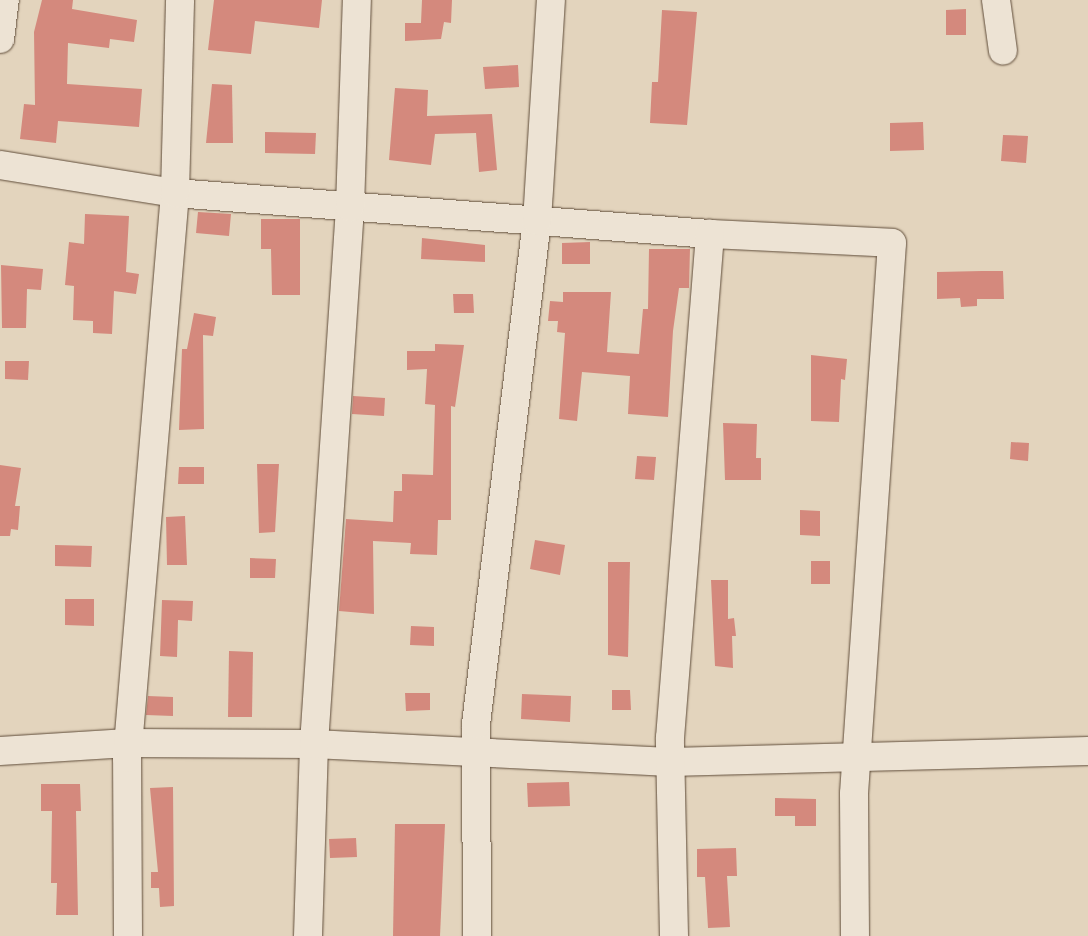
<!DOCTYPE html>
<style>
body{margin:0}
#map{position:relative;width:1088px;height:936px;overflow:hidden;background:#e3d4bd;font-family:"Old Standard TT",serif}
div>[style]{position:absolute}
.building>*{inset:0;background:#d4897d}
.roads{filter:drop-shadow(0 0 1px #604d3a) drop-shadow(0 0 1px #604d3a)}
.minor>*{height:28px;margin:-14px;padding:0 14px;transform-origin:14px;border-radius:14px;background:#ede3d4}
span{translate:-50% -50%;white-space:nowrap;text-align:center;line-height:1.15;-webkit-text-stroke:5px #ede3d4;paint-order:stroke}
</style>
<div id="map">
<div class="building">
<div style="clip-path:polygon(42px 0,73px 0,72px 9px,137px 20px,134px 42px,110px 39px,109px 48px,68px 43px,67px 84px,142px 89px,139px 127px,58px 121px,56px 143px,20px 139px,24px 104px,35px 105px,34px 32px)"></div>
<div style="clip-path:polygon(214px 0,322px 0,319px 28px,255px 21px,251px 54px,208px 50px)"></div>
<div style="clip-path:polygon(422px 0,452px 0,451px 23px,444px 22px,441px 39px,405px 41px,405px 23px,421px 23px)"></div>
<div style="clip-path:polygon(966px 9px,966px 35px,946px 35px,946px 10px)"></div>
<div style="clip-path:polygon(662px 10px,697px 12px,687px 125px,650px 123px,652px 82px,658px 82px)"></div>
<div style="clip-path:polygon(518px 65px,519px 87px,485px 89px,483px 67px)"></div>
<div style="clip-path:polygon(212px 84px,232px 85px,233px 143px,206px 143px)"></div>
<div style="clip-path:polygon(395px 88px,428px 90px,427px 116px,492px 114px,497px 170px,479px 172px,476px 133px,435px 134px,431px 165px,389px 160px)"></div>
<div style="clip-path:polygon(923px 122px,924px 150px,890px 151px,890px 123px)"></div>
<div style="clip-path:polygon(265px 132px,316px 133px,315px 154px,265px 153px)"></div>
<div style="clip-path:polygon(1003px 135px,1028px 136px,1026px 163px,1001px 161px)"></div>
<div style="clip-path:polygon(198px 212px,231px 214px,229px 236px,196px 233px)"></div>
<div style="clip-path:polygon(85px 214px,129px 216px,126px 272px,139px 274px,136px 294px,114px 291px,112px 334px,93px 333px,93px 321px,73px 320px,74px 286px,65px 285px,69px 242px,84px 244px)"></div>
<div style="clip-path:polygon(261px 219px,300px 219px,300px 295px,272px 295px,271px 249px,261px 249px)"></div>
<div style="clip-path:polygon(422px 238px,485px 245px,485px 262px,421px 259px)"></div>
<div style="clip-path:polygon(590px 242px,590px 264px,562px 264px,562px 243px)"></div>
<div style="clip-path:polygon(649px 249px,690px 249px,689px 288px,679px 288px,673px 331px,668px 417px,628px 414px,630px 376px,582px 372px,577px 421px,559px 419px,565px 333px,557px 332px,558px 321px,548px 321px,550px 301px,563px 302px,563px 292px,611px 292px,607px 352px,639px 354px,643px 309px,648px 309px)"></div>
<div style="clip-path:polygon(1px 265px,43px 269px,41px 290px,27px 289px,26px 328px,2px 328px)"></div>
<div style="clip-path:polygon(982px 271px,1003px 271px,1004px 299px,977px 299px,977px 306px,961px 307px,960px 298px,937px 299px,937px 272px)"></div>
<div style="clip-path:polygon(453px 294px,473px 294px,474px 313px,454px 313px)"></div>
<div style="clip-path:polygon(194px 313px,216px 317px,213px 336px,203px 335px,204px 429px,179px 430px,182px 349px,187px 349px)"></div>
<div style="clip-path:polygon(435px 344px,464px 345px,455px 407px,451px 406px,451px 520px,438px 520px,437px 555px,410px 554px,411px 543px,373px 541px,374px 614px,339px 611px,346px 519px,393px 522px,394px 491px,402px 491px,402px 474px,433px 475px,435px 405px,425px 404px,427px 369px,407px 370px,407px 351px,435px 351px)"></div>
<div style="clip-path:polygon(811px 355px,847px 359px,845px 380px,841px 379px,839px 422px,811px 421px)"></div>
<div style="clip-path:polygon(5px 361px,29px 361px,28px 380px,5px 379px)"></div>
<div style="clip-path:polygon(353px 396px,385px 398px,384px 416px,352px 414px)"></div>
<div style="clip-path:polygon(723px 423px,757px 424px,756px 458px,761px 458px,761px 480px,725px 480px)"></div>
<div style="clip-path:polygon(1011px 442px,1029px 443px,1028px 461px,1010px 459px)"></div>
<div style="clip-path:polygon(637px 456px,656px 457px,654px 480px,635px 479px)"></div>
<div style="clip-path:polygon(257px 464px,279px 464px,275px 532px,259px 533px)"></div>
<div style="clip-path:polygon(0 465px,21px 468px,15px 506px,20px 506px,18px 530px,11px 529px,10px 536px,0 536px)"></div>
<div style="clip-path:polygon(179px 467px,204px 467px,204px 484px,178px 484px)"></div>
<div style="clip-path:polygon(800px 510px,820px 511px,820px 536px,800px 535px)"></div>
<div style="clip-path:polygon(185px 516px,187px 565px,167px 565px,166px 517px)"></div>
<div style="clip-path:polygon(535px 540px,565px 545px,560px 575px,530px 569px)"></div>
<div style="clip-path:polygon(55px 545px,92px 546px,91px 567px,55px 566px)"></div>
<div style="clip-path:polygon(250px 558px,276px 559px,275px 578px,250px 578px)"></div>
<div style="clip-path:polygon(811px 561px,830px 561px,830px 584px,811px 584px)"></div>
<div style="clip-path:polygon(608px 562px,630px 562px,628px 657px,608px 655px)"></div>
<div style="clip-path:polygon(711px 580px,728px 580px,728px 619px,734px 618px,736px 636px,732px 636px,733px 668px,715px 666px)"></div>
<div style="clip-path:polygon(65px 599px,94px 599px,94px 626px,65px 625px)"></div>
<div style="clip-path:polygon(162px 600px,193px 601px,192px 621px,178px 620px,177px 657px,160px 656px)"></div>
<div style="clip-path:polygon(411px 626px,434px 627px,434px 646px,410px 645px)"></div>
<div style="clip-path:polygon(229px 651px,253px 652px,252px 717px,228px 717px)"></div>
<div style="clip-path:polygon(612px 690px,630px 690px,631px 710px,612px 710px)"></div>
<div style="clip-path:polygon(405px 693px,430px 693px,430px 710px,406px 711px)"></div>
<div style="clip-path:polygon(522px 694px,571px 696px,570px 722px,521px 719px)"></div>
<div style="clip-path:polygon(148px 696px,173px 697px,173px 716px,146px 715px)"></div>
<div style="clip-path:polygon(569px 782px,570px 806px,528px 807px,527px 783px)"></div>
<div style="clip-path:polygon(41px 784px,80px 784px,81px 811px,76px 811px,78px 915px,56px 915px,57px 883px,51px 883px,52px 811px,41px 811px)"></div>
<div style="clip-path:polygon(173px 787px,174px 906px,160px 907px,159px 888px,151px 888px,151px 872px,158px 872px,150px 788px)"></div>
<div style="clip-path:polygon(775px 798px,816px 799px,816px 826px,795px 826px,795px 816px,775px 816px)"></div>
<div style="clip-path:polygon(395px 824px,445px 824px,440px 936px,393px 936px)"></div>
<div style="clip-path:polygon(356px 838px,357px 857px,330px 858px,329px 839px)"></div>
<div style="clip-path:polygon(736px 848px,737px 876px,727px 876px,730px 927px,708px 928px,705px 877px,697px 877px,697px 849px)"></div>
</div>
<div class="roads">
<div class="minor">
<div style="left:996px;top:0;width:51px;rotate:82.2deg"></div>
<div style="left:0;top:39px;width:39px;rotate:-83deg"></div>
<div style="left:0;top:165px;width:177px;rotate:9.1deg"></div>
<div style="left:175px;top:193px;width:537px;rotate:4.38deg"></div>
<div style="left:710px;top:234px;width:182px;rotate:2.8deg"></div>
<div style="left:892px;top:243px;width:552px;rotate:93.95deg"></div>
<div style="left:854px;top:794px;width:142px;rotate:89.6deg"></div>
<div style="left:0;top:751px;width:128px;rotate:-3.6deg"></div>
<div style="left:128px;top:743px;width:186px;rotate:0.3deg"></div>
<div style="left:314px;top:744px;width:356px;rotate:2.9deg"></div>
<div style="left:670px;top:762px;width:418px;rotate:-1.5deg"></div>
<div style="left:128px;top:936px;width:178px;rotate:-90.3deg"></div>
<div style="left:127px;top:758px;width:567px;rotate:-85.14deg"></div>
<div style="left:175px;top:193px;width:193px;rotate:-88.5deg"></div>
<div style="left:308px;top:936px;width:192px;rotate:-88.2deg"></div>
<div style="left:314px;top:744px;width:538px;rotate:-86.16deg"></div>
<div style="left:350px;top:207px;width:207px;rotate:-88.1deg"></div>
<div style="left:477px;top:936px;width:212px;rotate:-90.3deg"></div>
<div style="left:476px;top:724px;width:507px;rotate:-83.09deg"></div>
<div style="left:537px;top:221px;width:221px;rotate:-86.4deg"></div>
<div style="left:674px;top:936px;width:198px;rotate:-91.2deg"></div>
<div style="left:670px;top:738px;width:506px;rotate:-85.46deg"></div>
</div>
</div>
</div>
